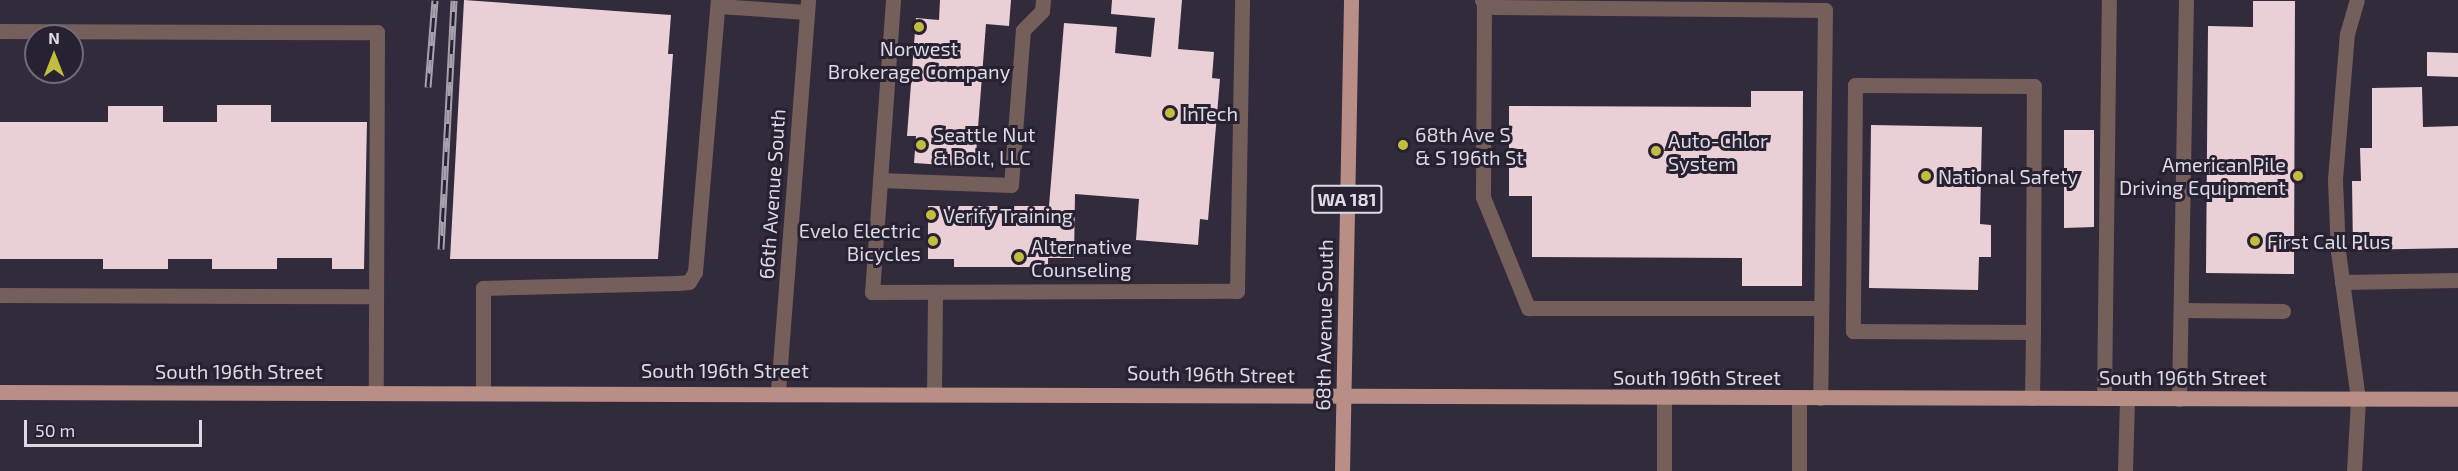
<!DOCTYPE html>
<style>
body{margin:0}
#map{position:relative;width:2458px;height:471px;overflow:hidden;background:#322b3b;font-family:"Exo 2",sans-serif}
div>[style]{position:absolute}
.building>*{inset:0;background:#eacfd6}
.minor>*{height:15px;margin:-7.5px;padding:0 7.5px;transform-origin:7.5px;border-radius:7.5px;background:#745f5b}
.major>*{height:15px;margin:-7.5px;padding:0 7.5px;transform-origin:7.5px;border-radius:7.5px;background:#b88e87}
.rail>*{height:7px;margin-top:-3.5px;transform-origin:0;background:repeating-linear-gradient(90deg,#282131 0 14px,#a6a1ad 0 28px);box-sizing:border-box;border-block:2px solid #a6a1ad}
.dots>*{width:16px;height:16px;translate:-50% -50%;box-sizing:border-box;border:3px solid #282131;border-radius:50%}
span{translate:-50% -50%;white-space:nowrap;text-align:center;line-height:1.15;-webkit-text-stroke:6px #282131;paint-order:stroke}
.shield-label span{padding:2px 4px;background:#282131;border:2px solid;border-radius:4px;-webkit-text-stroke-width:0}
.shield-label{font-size:18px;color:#dedae4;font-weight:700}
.poi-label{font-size:20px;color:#dedae4}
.left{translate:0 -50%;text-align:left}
.right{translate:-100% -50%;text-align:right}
.street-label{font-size:20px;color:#dedae4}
.north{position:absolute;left:24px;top:24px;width:60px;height:60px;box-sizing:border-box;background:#282131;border:2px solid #716b79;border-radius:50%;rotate:0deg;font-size:16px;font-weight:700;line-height:24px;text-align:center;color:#dedae4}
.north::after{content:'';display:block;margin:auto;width:21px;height:27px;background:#c2bd3f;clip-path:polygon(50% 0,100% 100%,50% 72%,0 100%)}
.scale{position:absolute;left:24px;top:420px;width:178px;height:27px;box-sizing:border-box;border:3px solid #dedae4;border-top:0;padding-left:8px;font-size:18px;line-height:21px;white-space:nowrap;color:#dedae4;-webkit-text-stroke:4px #282131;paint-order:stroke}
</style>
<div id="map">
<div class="building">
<div style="clip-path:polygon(464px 0,671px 15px,668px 54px,673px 54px,658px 259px,450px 259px)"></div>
<div style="clip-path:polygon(940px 0,1011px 0,1009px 26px,986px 24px,975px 167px,914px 163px,916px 136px,907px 136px,916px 18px,939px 20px)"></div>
<div style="clip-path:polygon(1112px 0,1182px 0,1178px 49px,1214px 52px,1212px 78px,1220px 79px,1208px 220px,1200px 219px,1198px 245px,1136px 240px,1139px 199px,1075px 194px,1074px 258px,1048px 258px,1048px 267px,954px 267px,954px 259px,928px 259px,928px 206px,1049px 206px,1064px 23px,1117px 27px,1115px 53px,1151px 57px,1155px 18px,1111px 14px)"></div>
<div style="clip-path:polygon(2253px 1px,2295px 1px,2294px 274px,2206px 273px,2208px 26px,2253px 27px)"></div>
<div style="clip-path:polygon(2427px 52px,2458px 53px,2458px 77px,2427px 76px)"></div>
<div style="clip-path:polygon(2422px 87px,2423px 127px,2458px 126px,2458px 248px,2353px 250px,2352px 181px,2361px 181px,2360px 148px,2372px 148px,2372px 88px)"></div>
<div style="clip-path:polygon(1751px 91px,1803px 91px,1802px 286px,1742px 286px,1742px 258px,1532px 257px,1532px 196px,1509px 196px,1509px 106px,1751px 107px)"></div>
<div style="clip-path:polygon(217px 105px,271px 105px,271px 122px,367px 122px,364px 269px,332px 269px,332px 258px,277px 258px,277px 269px,212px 269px,212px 259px,168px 259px,168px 269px,103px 269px,103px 259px,0 259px,0 122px,108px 122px,108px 106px,163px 106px,163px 122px,217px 122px)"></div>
<div style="clip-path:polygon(1871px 125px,1982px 127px,1980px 224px,1991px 225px,1991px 257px,1979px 257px,1978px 290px,1869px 288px)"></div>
<div style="clip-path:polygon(2064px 130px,2094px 130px,2094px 227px,2064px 228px)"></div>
</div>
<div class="minor">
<div style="left:893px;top:0;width:293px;rotate:94.1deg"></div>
<div style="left:872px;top:292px;width:365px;rotate:-0.2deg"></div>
<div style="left:1237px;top:291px;width:291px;rotate:-89deg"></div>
<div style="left:1482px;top:0;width:15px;rotate:28deg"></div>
<div style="left:1495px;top:7px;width:330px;rotate:0.5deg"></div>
<div style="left:1825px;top:10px;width:388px;rotate:90.7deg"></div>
<div style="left:1484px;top:1px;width:196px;rotate:90.3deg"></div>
<div style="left:1483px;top:197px;width:120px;rotate:67.9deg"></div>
<div style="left:1528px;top:308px;width:293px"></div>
<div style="left:718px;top:6px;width:89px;rotate:3.9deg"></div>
<div style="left:0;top:31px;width:377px;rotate:0.2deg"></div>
<div style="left:377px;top:32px;width:360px;rotate:90.2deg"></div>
<div style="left:880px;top:180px;width:131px;rotate:2.2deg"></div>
<div style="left:1011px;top:185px;width:155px;rotate:-85.6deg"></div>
<div style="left:1023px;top:30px;width:27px;rotate:-45deg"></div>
<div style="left:1042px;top:11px;width:11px;rotate:-85deg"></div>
<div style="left:2342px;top:282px;width:116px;rotate:-1deg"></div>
<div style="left:0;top:295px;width:376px;rotate:0.2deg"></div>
<div style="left:2182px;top:310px;width:101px;rotate:0.6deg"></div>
<div style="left:483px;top:391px;width:103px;rotate:-90deg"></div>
<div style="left:483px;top:288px;width:194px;rotate:-1.5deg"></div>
<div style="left:677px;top:283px;width:12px;rotate:-5deg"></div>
<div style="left:689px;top:282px;width:12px;rotate:-59deg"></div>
<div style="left:695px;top:272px;width:273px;rotate:-85.2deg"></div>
<div style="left:778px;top:391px;width:392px;rotate:-85.6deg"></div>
<div style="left:934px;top:392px;width:100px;rotate:-89.4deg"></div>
<div style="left:1664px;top:397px;width:74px;rotate:90deg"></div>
<div style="left:1799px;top:398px;width:73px;rotate:90deg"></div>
<div style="left:2032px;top:398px;width:66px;rotate:-89.1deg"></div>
<div style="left:2033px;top:332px;width:246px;rotate:-89.8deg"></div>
<div style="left:2034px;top:86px;width:179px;rotate:-179.7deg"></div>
<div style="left:1855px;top:85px;width:246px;rotate:90.5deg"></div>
<div style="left:1853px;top:331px;width:180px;rotate:0.3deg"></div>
<div style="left:2104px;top:398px;width:398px;rotate:-89.3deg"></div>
<div style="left:2179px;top:399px;width:399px;rotate:-89deg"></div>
<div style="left:2125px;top:471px;width:73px;rotate:-88.4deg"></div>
<div style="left:2354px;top:471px;width:72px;rotate:-86.8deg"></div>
<div style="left:2358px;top:399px;width:148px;rotate:-97.7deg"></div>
<div style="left:2338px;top:252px;width:73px;rotate:-92.4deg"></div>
<div style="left:2335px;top:179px;width:145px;rotate:-85.3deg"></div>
<div style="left:2347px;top:34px;width:35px;rotate:-74deg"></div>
</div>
<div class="major">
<div style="left:0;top:392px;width:2458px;rotate:0.16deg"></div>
<div style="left:1342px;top:471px;width:471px;rotate:-88.9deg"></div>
</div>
<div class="rail">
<div style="left:428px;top:87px;width:87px;rotate:-85.4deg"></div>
<div style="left:441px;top:249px;width:249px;rotate:-87deg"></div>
</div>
<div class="dots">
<div style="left:919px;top:27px;background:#c2bd3f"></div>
<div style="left:1170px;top:113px;background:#c2bd3f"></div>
<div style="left:921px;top:145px;background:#c2bd3f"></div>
<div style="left:1403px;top:145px;background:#c2bd3f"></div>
<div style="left:1656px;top:151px;background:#c2bd3f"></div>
<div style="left:1926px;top:176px;background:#c2bd3f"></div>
<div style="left:2298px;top:176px;background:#c2bd3f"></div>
<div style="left:931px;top:215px;background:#c2bd3f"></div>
<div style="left:933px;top:241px;background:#c2bd3f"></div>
<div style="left:2255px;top:241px;background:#c2bd3f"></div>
<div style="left:1019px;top:257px;background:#c2bd3f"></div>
</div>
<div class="shield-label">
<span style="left:1347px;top:199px">WA 181</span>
</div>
<div class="poi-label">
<span style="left:919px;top:60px">Norwest<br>Brokerage Company</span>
<span class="left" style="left:1182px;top:113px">InTech</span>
<span class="left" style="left:933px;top:146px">Seattle Nut<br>&amp; Bolt, LLC</span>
<span class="left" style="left:1415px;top:146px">68th Ave S<br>&amp; S 196th St</span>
<span class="left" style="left:1668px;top:152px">Auto-Chlor<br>System</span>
<span class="right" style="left:2286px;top:176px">American Pile<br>Driving Equipment</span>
<span class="left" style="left:1938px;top:176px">National Safety</span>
<span class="left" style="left:943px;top:215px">Verify Training</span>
<span class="right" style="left:921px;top:242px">Evelo Electric<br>Bicycles</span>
<span class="left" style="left:2267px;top:241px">First Call Plus</span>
<span class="left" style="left:1031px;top:258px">Alternative<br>Counseling</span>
</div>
<div class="street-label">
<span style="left:772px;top:194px;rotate:-86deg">66th Avenue South</span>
<span style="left:1324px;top:325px;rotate:-89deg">68th Avenue South</span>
<span style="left:725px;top:370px">South 196th Street</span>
<span style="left:239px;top:371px">South 196th Street</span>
<span style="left:1211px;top:374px;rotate:1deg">South 196th Street</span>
<span style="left:1697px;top:377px">South 196th Street</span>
<span style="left:2183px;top:377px">South 196th Street</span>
</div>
<div class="north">N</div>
<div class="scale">50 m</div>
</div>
